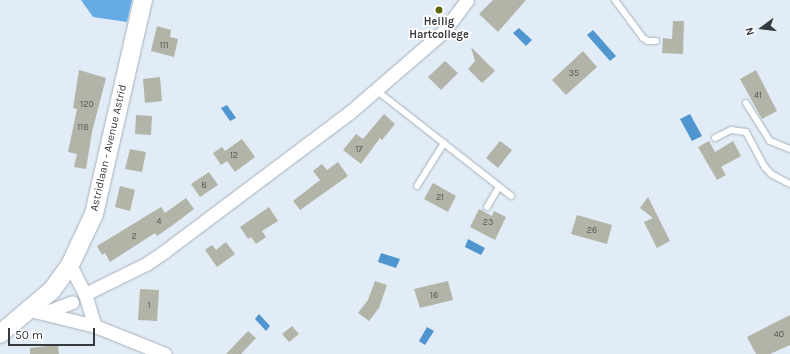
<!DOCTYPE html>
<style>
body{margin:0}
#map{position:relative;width:790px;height:354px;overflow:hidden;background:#e1ecf6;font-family:Karla,sans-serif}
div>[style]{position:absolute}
.forest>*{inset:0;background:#65ace6}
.water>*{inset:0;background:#4f95cf}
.building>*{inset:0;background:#b2b4a7}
.roads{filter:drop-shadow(0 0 1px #a6b0ba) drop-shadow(0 0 1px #a6b0ba)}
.lane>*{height:6px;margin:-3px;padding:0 3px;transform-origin:3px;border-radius:3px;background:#fff}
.street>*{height:13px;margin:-6.5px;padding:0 6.5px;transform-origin:6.5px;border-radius:6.5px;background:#fff}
.secondary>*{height:18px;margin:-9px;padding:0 9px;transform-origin:9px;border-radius:9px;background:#fff}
.dots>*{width:11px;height:11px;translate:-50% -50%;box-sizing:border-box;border:2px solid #fff;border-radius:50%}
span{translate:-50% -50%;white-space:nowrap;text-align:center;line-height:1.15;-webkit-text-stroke:3.5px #fff;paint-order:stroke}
.number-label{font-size:9px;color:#555858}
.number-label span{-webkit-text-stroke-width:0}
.poi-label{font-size:11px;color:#363a3e;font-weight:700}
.street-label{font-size:11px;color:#363a3e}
.north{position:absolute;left:742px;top:8px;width:40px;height:40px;-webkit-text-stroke:3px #fff;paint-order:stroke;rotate:255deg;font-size:11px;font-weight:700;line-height:16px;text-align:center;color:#363a3e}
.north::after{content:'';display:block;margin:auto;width:14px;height:18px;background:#363a3e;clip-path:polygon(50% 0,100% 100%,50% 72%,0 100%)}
.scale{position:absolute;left:8px;top:328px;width:87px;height:18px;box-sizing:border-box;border:2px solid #363a3e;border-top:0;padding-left:5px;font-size:12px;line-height:14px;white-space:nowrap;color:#363a3e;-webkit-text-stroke:3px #fff;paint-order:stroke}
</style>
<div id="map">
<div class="forest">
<div style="clip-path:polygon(81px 0,132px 0,127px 22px,93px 17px)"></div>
</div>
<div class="water">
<div style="clip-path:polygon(519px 28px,532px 40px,526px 46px,513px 33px)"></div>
<div style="clip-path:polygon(593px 30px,616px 56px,610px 61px,587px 35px)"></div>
<div style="clip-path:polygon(227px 105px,236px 118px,230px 121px,221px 108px)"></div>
<div style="clip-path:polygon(690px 114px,702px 136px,692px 141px,680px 119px)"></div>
<div style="clip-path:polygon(468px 239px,485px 248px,481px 255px,465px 247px)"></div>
<div style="clip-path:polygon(381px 253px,400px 259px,396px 268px,378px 262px)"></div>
<div style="clip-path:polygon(259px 314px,270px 326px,266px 331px,255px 319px)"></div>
<div style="clip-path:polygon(427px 327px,434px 331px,425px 345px,419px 341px)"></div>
</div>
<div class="building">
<div style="clip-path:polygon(493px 0,526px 0,498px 32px,479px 14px)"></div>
<div style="clip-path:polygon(673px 21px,684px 21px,683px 54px,662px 53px,663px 38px,672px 39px)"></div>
<div style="clip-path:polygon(157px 26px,171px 30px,170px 37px,178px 39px,174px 57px,151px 51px)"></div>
<div style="clip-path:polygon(471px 47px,495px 71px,482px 83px,468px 69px,475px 61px)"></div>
<div style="clip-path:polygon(583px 51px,597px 67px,566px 95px,552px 80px)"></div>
<div style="clip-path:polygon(445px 61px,458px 73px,441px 90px,428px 77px)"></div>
<div style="clip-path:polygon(79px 70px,106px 78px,92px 132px,86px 169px,74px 167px,77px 154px,68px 152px,77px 109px,73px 108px)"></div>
<div style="clip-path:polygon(756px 70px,777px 111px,762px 119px,740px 79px)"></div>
<div style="clip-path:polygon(160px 77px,162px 101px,145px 103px,143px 79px)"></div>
<div style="clip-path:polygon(384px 114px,395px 124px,382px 140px,380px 138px,361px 164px,343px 150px,356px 134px,363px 139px)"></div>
<div style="clip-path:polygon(136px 115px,152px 116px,151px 135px,135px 134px)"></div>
<div style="clip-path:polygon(242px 139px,255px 157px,235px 172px,227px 161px,221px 165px,213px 153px,222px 147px,225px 151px)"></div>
<div style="clip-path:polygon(500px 141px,512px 150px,498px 168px,486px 158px)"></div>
<div style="clip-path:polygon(709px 141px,715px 152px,733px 141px,741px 156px,721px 167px,726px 175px,717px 180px,698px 147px)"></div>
<div style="clip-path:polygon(130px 149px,146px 152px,142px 172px,125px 169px)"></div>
<div style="clip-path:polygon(338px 162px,348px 176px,300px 210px,293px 201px,320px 180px,313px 171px,322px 164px,327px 170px)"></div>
<div style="clip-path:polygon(209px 172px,218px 185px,200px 197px,191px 184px)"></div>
<div style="clip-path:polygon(433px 183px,456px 196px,448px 212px,424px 199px)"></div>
<div style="clip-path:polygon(120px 186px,135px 190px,130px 211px,115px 207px)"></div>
<div style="clip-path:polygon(648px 197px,670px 241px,657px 248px,644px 222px,653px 218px,640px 208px)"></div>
<div style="clip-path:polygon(186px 198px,194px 209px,173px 225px,157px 236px,155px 233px,110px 262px,105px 253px,102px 255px,97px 246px,161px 207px,165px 213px)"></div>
<div style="clip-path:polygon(269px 207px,278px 221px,262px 231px,266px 237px,256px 244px,251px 237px,248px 239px,240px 227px)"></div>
<div style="clip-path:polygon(479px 209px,492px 216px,494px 211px,506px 217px,495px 240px,470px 227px)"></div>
<div style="clip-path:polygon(577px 215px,612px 225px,607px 244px,571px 234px)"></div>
<div style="clip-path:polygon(226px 242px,235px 254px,217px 267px,205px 250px,212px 245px,216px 250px)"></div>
<div style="clip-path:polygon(375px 281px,387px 285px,379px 308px,369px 321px,358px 313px,368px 300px)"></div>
<div style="clip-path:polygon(448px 281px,453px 300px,420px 308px,414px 289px)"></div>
<div style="clip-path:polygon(140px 289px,159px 290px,157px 321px,138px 320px)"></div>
<div style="clip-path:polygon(790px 315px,790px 345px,770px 354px,756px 354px,747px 337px)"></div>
<div style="clip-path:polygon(292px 326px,299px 334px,289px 342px,282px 334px)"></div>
<div style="clip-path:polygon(248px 331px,256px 338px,241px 354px,226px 354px)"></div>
<div style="clip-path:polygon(58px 345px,59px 354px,30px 354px,30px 348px)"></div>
</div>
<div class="roads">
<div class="lane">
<div style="left:615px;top:0;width:47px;rotate:53.6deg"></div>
<div style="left:643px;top:38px;width:6px;rotate:31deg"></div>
<div style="left:648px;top:41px;width:8px"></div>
<div style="left:376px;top:90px;width:172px;rotate:38.1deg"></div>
<div style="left:746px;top:103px;width:45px;rotate:57.7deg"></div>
<div style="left:770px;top:141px;width:22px;rotate:22deg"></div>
<div style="left:715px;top:138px;width:18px;rotate:-27deg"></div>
<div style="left:731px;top:130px;width:15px;rotate:8deg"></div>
<div style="left:746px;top:132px;width:40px;rotate:62deg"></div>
<div style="left:765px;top:167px;width:9px;rotate:49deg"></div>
<div style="left:771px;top:174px;width:21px;rotate:28deg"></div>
<div style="left:417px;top:186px;width:51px;rotate:-57.9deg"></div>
<div style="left:487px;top:207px;width:23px;rotate:-59deg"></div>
</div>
<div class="street">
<div style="left:70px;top:265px;width:33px;rotate:63deg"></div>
<div style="left:85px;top:294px;width:34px;rotate:73deg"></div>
<div style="left:85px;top:294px;width:68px;rotate:-26.2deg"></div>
<div style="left:146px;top:264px;width:23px;rotate:-34deg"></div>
<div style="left:165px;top:251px;width:230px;rotate:-36.9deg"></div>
<div style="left:349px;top:113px;width:124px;rotate:-40.8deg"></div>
<div style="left:443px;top:32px;width:40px;rotate:-53deg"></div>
<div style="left:30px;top:310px;width:67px;rotate:13.8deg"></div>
<div style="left:95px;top:326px;width:75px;rotate:21.8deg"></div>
<div style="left:44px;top:313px;width:30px;rotate:-21deg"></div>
</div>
<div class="secondary">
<div style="left:0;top:334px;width:68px;rotate:-40.2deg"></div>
<div style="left:52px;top:290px;width:31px;rotate:-54deg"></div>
<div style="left:70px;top:265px;width:56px;rotate:-64.8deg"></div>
<div style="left:94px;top:214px;width:220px;rotate:-77.1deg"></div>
</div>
</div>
<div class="dots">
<div style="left:439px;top:10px;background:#63690b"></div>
</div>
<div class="number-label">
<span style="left:164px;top:45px">111</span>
<span style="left:574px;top:73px">35</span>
<span style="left:758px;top:95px">41</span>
<span style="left:87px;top:104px">120</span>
<span style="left:83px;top:127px">118</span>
<span style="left:359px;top:149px">17</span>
<span style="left:234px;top:155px">12</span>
<span style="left:204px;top:185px">8</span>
<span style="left:440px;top:197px">21</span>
<span style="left:159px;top:221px">4</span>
<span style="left:488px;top:222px">23</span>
<span style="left:592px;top:230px">26</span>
<span style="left:134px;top:236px">2</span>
<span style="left:434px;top:295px">16</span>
<span style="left:149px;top:305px">1</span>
<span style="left:779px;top:334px">40</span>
</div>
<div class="poi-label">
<span style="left:439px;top:29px">Heilig<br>Hartcollege</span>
</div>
<div class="street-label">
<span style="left:109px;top:148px;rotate:-77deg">Astridlaan - Avenue Astrid</span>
</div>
<div class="north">N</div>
<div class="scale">50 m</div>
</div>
